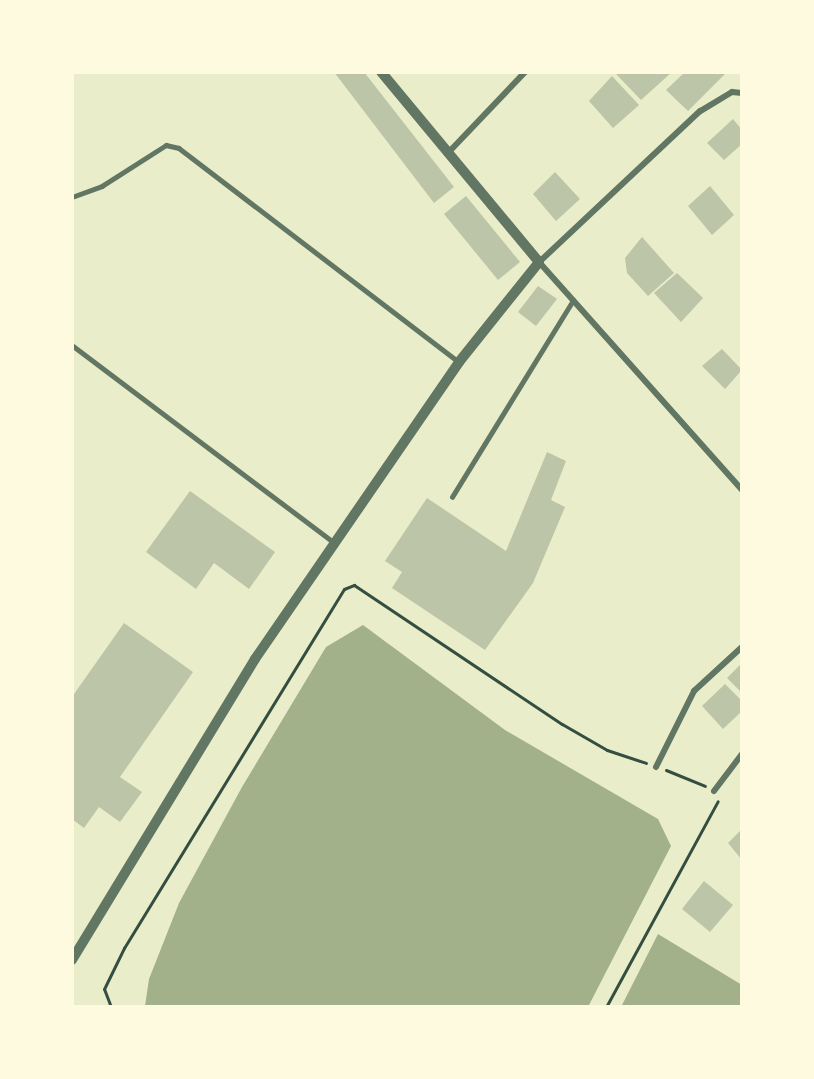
<!DOCTYPE html>
<style>
body{margin:0}
#map{position:relative;width:814px;height:1079px;overflow:hidden;background:#e9edc9;font-family:Quicksand,sans-serif}
div>[style]{position:absolute}
.water>*{inset:0;background:#a3b18a}
.building>*{inset:0;background:#bcc5a7}
.path>*{height:3px;margin:-1.5px;padding:0 1.5px;transform-origin:1.5px;border-radius:1.5px;background:#344e41}
.service>*{height:4.5px;margin:-2.25px;padding:0 2.25px;transform-origin:2.25px;border-radius:2.25px;background:#617663}
.minor>*{height:6px;margin:-3px;padding:0 3px;transform-origin:3px;border-radius:3px;background:#617663}
.tertiary>*{height:10px;margin:-5px;padding:0 5px;transform-origin:5px;border-radius:5px;background:#617663}
span{translate:-50% -50%;white-space:nowrap;text-align:center;line-height:1.15;-webkit-text-stroke:6px #fefae0;paint-order:stroke}
.frame{position:absolute;inset:0;border:74px solid #fefae0;pointer-events:none}
</style>
<div id="map">
<div class="water">
<div style="clip-path:polygon(363px 625px,505px 730px,658px 819px,671px 846px,588px 1007px,145px 1006px,149px 979px,179px 903px,242px 787px,326px 647px)"></div>
<div style="clip-path:polygon(658px 934px,742px 985px,742px 1007px,621px 1007px)"></div>
</div>
<div class="building">
<div style="clip-path:polygon(334px 72px,364px 72px,454px 187px,434px 203px)"></div>
<div style="clip-path:polygon(614px 72px,672px 72px,641px 100px)"></div>
<div style="clip-path:polygon(685px 72px,727px 72px,688px 111px,666px 90px)"></div>
<div style="clip-path:polygon(612px 76px,639px 105px,613px 128px,589px 101px)"></div>
<div style="clip-path:polygon(733px 119px,742px 130px,742px 144px,724px 160px,707px 143px)"></div>
<div style="clip-path:polygon(555px 172px,580px 199px,556px 221px,533px 194px)"></div>
<div style="clip-path:polygon(710px 186px,734px 215px,712px 235px,688px 206px)"></div>
<div style="clip-path:polygon(466px 196px,520px 262px,498px 280px,444px 214px)"></div>
<div style="clip-path:polygon(642px 237px,674px 273px,648px 296px,627px 273px,625px 258px)"></div>
<div style="clip-path:polygon(677px 273px,703px 298px,681px 322px,654px 293px)"></div>
<div style="clip-path:polygon(538px 286px,557px 299px,536px 326px,518px 312px)"></div>
<div style="clip-path:polygon(722px 349px,742px 370px,725px 389px,702px 366px)"></div>
<div style="clip-path:polygon(547px 452px,566px 461px,551px 500px,565px 507px,533px 583px,485px 650px,392px 588px,402px 572px,385px 561px,427px 498px,506px 551px)"></div>
<div style="clip-path:polygon(190px 491px,275px 552px,249px 589px,214px 563px,196px 589px,146px 552px)"></div>
<div style="clip-path:polygon(124px 623px,193px 672px,120px 777px,142px 792px,120px 822px,99px 807px,84px 828px,72px 819px,72px 697px)"></div>
<div style="clip-path:polygon(742px 663px,742px 693px,727px 678px)"></div>
<div style="clip-path:polygon(725px 684px,742px 701px,742px 711px,723px 729px,702px 706px)"></div>
<div style="clip-path:polygon(742px 829px,742px 860px,728px 843px)"></div>
<div style="clip-path:polygon(704px 881px,733px 905px,710px 932px,682px 909px)"></div>
</div>
<div class="path">
<div style="left:666px;top:770px;width:42px;rotate:22.3deg"></div>
<div style="left:111px;top:1007px;width:19px;rotate:-111deg"></div>
<div style="left:104px;top:989px;width:46px;rotate:-64deg"></div>
<div style="left:124px;top:948px;width:421px;rotate:-58.5deg"></div>
<div style="left:344px;top:589px;width:11px;rotate:-22deg"></div>
<div style="left:354px;top:585px;width:250px;rotate:33.8deg"></div>
<div style="left:562px;top:724px;width:52px;rotate:30deg"></div>
<div style="left:607px;top:750px;width:41px;rotate:18.4deg"></div>
<div style="left:606px;top:1007px;width:234px;rotate:-61.5deg"></div>
</div>
<div class="service">
<div style="left:72px;top:197px;width:32px;rotate:-20deg"></div>
<div style="left:102px;top:186px;width:76px;rotate:-32.6deg"></div>
<div style="left:166px;top:145px;width:13px;rotate:13deg"></div>
<div style="left:179px;top:148px;width:352px;rotate:37.4deg"></div>
<div style="left:72px;top:345px;width:329px;rotate:37deg"></div>
<div style="left:452px;top:497px;width:231px;rotate:-58.4deg"></div>
</div>
<div class="minor">
<div style="left:742px;top:93px;width:10px;rotate:-174deg"></div>
<div style="left:732px;top:92px;width:37px;rotate:149deg"></div>
<div style="left:700px;top:111px;width:221px;rotate:136.8deg"></div>
<div style="left:539px;top:262px;width:305px;rotate:48.3deg"></div>
<div style="left:447px;top:154px;width:113px;rotate:-46.4deg"></div>
<div style="left:656px;top:767px;width:85px;rotate:-63.4deg"></div>
<div style="left:694px;top:691px;width:65px;rotate:-42.5deg"></div>
<div style="left:714px;top:791px;width:46px;rotate:-52.9deg"></div>
</div>
<div class="tertiary">
<div style="left:72px;top:960px;width:352px;rotate:-58.7deg"></div>
<div style="left:255px;top:659px;width:360px;rotate:-55.5deg"></div>
<div style="left:459px;top:362px;width:128px;rotate:-51.3deg"></div>
<div style="left:539px;top:262px;width:247px;rotate:-129.7deg"></div>
</div>
<div class="frame"></div>
</div>
